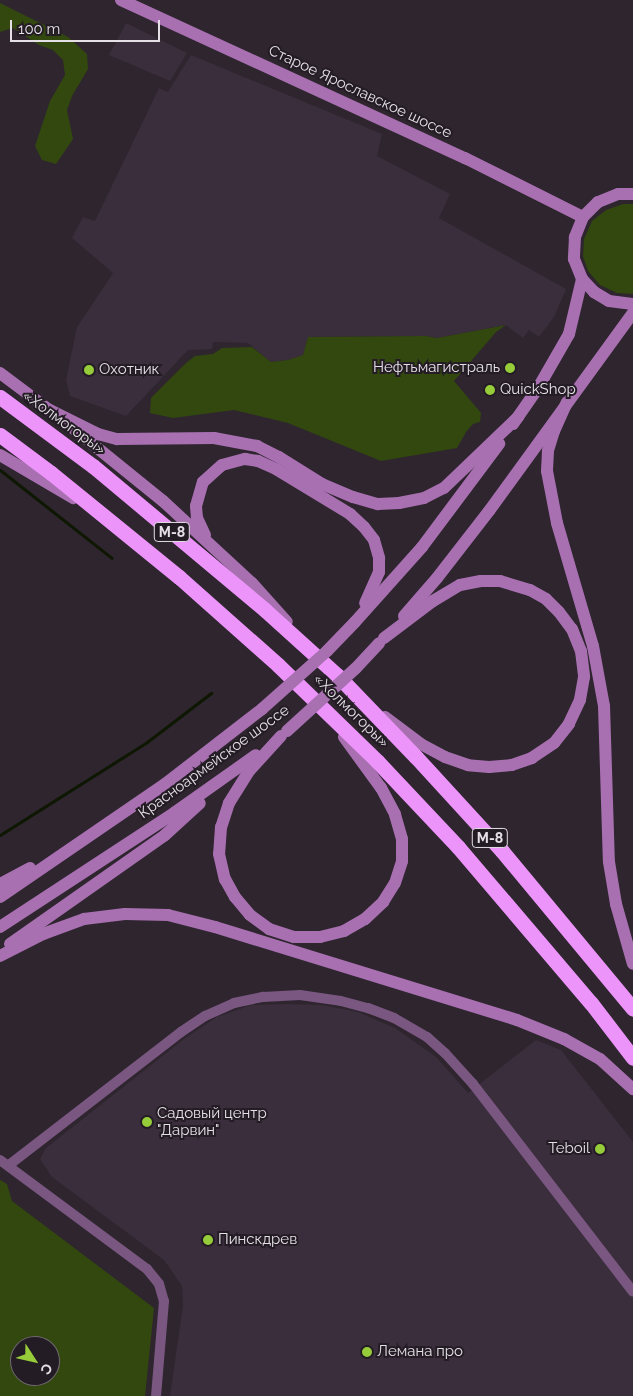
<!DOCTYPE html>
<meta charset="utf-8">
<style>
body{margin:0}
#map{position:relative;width:633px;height:1396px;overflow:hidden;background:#2e252f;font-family:Raleway,sans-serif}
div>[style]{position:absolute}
.built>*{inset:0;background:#3a2d3c}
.green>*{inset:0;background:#32480e}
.stream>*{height:3px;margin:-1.5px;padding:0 1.5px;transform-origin:1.5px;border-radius:1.5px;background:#0e1702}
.street>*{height:10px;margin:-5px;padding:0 5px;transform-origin:5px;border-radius:5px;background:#7a5780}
.secondary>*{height:12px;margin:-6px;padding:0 6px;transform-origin:6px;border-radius:6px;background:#a870b1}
.highway>*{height:15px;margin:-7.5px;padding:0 7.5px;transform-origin:7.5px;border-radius:7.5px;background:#ec94fa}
.secondary-bridge>*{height:12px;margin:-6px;padding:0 6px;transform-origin:6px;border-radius:6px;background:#a870b1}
.dots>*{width:14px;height:14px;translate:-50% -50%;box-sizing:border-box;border:2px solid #241c25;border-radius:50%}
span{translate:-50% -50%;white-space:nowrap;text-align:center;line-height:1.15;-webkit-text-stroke:4px #241c25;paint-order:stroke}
.shield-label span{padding:1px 4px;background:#241c25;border:1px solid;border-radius:4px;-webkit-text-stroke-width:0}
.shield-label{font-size:14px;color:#e5dfe6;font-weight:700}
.street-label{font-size:15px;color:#e5dfe6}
.poi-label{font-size:15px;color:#e5dfe6}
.right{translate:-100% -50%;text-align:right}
.left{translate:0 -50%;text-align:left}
.north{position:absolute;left:10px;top:1336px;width:50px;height:50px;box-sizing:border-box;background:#241c25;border:1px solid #716a72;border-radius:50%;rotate:125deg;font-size:14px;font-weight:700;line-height:20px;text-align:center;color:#e5dfe6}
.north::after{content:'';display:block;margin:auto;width:18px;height:22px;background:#96cc3a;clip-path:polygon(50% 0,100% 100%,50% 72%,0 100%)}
.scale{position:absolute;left:10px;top:20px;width:150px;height:22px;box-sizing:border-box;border:2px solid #e5dfe6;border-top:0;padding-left:6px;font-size:15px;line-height:18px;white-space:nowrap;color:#e5dfe6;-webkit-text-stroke:4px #241c25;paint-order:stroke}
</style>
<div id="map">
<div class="built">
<div style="clip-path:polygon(126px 23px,187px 53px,170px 81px,109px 55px)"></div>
<div style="clip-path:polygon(191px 55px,382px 134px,377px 156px,450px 194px,439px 218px,566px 289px,554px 317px,539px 337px,529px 330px,523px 338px,506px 325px,437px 338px,424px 336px,308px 337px,303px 355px,288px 360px,271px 362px,248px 343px,213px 342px,212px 349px,188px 350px,126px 416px,70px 396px,66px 380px,77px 327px,113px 273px,72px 238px,83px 217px,95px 221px,159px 88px,168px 92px)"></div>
<div style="clip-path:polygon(285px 1004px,322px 1005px,358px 1012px,395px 1028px,436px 1057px,468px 1093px,536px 1040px,561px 1050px,633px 1142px,633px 1396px,170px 1396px,183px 1305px,182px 1286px,164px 1260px,52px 1177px,40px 1159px,46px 1148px,184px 1039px,217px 1017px,251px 1005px)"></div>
</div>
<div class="green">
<div style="clip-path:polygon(0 3px,68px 37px,87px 54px,88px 69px,72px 96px,67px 110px,73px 139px,56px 164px,42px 160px,35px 146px,50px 101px,65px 75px,63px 60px,53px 50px,39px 45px,13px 28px,0 32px)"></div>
<div style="clip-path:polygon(623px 204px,633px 204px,633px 294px,617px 293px,600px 285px,588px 271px,583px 256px,584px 239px,592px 221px,606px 210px)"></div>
<div style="clip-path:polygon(506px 325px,496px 332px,454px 381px,481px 413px,480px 422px,473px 424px,466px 432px,457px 448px,381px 461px,288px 423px,234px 410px,173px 418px,150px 413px,151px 398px,186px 363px,195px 356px,213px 354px,222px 348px,252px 347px,271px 362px,288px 360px,303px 355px,308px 337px,425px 336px,437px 338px)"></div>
<div style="clip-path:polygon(evenodd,0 1180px,7px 1184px,12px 1201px,154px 1308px,145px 1396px,0 1396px,0 1180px,20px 1346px,50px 1346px,50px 1376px,20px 1376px,20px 1346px)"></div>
</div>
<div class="stream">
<div style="left:0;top:470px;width:142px;rotate:38.2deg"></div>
<div style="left:0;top:835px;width:174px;rotate:-32.3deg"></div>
<div style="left:147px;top:742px;width:81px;rotate:-37.4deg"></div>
</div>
<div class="street">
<div style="left:0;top:1160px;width:183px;rotate:36.6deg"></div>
<div style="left:147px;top:1269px;width:19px;rotate:51deg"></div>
<div style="left:159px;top:1284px;width:18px;rotate:74deg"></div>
<div style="left:164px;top:1301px;width:95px;rotate:94.8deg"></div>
<div style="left:9px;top:1165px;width:217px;rotate:-37.7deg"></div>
<div style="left:181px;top:1032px;width:29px;rotate:-34deg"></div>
<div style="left:205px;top:1016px;width:32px;rotate:-24deg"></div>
<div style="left:234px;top:1003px;width:30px;rotate:-12deg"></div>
<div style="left:263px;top:997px;width:37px;rotate:-3deg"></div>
<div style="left:300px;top:995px;width:41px;rotate:8.3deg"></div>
<div style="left:341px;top:1001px;width:28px;rotate:15deg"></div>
<div style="left:368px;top:1008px;width:28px;rotate:21deg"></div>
<div style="left:394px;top:1018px;width:38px;rotate:30deg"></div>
<div style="left:427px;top:1037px;width:24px;rotate:42deg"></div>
<div style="left:445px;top:1053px;width:42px;rotate:47.9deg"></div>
<div style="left:473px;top:1084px;width:262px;rotate:52.4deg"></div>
</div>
<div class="secondary">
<div style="left:121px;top:0;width:379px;rotate:24.7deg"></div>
<div style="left:465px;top:158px;width:132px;rotate:26.6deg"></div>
<div style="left:633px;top:194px;width:15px;rotate:180deg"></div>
<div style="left:618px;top:194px;width:22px;rotate:158deg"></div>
<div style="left:598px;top:202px;width:21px;rotate:135deg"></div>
<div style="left:583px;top:217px;width:22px;rotate:112deg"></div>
<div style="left:575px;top:237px;width:22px;rotate:93deg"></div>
<div style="left:574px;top:259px;width:22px;rotate:68deg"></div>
<div style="left:582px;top:279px;width:18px;rotate:47deg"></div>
<div style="left:594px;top:292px;width:17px;rotate:31deg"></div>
<div style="left:609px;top:301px;width:24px;rotate:7deg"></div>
<div style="left:0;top:373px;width:70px;rotate:36.9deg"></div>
<div style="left:567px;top:402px;width:32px;rotate:114deg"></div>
<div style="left:554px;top:431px;width:21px;rotate:107deg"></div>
<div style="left:548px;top:451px;width:20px;rotate:93deg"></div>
<div style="left:547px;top:471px;width:53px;rotate:79.1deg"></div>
<div style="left:557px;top:523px;width:128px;rotate:73.7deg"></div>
<div style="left:593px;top:646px;width:61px;rotate:79.6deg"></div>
<div style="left:604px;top:706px;width:156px;rotate:88.2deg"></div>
<div style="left:609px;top:862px;width:43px;rotate:80.5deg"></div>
<div style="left:616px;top:904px;width:62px;rotate:74.2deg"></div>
<div style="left:50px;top:410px;width:54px;rotate:26.6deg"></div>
<div style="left:98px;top:434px;width:20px;rotate:15deg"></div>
<div style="left:117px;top:439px;width:97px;rotate:-0.6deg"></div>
<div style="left:214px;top:438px;width:44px;rotate:10.5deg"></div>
<div style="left:257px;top:446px;width:25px;rotate:27deg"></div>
<div style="left:279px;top:457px;width:51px;rotate:32.1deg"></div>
<div style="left:322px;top:484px;width:34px;rotate:23deg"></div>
<div style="left:353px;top:497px;width:26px;rotate:16deg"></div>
<div style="left:378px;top:504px;width:21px;rotate:-3deg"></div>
<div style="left:399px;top:503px;width:25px;rotate:-11deg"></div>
<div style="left:424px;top:498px;width:22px;rotate:-27deg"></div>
<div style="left:444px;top:488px;width:103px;rotate:-43.8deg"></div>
<div style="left:513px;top:424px;width:44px;rotate:-55.2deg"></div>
<div style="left:538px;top:388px;width:62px;rotate:-60.1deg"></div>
<div style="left:569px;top:334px;width:57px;rotate:-76.7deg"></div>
<div style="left:74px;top:429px;width:114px;rotate:39deg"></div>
<div style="left:163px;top:501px;width:121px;rotate:42.7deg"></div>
<div style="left:252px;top:583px;width:52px;rotate:48.1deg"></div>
<div style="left:0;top:455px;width:85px;rotate:30.5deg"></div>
<div style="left:205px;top:535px;width:19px;rotate:-115deg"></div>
<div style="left:197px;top:518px;width:12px;rotate:-95deg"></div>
<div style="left:196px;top:506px;width:25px;rotate:-74deg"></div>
<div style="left:203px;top:482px;width:25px;rotate:-42deg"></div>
<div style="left:222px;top:465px;width:24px;rotate:-15deg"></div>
<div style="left:245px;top:459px;width:13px;rotate:9deg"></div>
<div style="left:258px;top:461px;width:20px;rotate:24deg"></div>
<div style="left:276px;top:469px;width:87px;rotate:31.3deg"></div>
<div style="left:350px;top:514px;width:19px;rotate:43deg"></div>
<div style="left:364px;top:527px;width:16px;rotate:52deg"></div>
<div style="left:374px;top:540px;width:19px;rotate:74deg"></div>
<div style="left:379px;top:558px;width:14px;rotate:90deg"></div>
<div style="left:379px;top:572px;width:34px;rotate:114deg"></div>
<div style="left:404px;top:616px;width:50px;rotate:-49deg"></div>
<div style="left:437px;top:578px;width:85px;rotate:-52.2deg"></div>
<div style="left:489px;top:511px;width:245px;rotate:-54deg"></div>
<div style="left:355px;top:622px;width:101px;rotate:-48.2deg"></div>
<div style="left:422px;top:547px;width:129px;rotate:-53.2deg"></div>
<div style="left:384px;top:638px;width:61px;rotate:-37.1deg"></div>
<div style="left:433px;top:601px;width:31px;rotate:-31deg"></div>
<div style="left:460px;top:585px;width:21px;rotate:-11deg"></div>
<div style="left:481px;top:581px;width:19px"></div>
<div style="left:500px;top:581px;width:31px;rotate:17deg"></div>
<div style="left:530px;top:590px;width:18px;rotate:29deg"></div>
<div style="left:546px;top:599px;width:18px;rotate:45deg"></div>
<div style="left:559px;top:612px;width:21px;rotate:53deg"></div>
<div style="left:572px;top:629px;width:24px;rotate:68deg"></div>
<div style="left:581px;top:651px;width:26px;rotate:83deg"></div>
<div style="left:584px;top:677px;width:23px;rotate:100deg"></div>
<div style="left:580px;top:700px;width:26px;rotate:115deg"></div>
<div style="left:569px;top:724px;width:24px;rotate:128deg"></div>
<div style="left:554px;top:743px;width:27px;rotate:146deg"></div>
<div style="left:532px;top:758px;width:21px;rotate:161deg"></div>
<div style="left:512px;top:765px;width:23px;rotate:175deg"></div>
<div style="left:489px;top:767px;width:21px;rotate:-175deg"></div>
<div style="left:468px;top:765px;width:24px;rotate:-161deg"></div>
<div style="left:445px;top:757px;width:27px;rotate:-152deg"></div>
<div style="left:421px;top:744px;width:45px;rotate:-143.1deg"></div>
<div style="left:281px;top:736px;width:47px;rotate:132.4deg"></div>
<div style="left:249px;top:771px;width:38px;rotate:122deg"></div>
<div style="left:229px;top:803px;width:25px;rotate:108deg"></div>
<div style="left:221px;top:827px;width:27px;rotate:94deg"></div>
<div style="left:219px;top:854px;width:26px;rotate:77deg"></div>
<div style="left:225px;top:879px;width:21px;rotate:61deg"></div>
<div style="left:235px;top:897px;width:23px;rotate:50deg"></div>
<div style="left:250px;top:915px;width:24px;rotate:36deg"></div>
<div style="left:269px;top:929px;width:26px;rotate:18deg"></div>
<div style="left:294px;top:937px;width:26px"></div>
<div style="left:320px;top:937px;width:25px;rotate:-14deg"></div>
<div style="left:344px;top:931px;width:24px;rotate:-30deg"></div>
<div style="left:365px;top:919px;width:25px;rotate:-43deg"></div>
<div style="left:383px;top:902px;width:22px;rotate:-58deg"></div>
<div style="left:395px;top:883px;width:23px;rotate:-72deg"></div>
<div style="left:402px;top:861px;width:22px;rotate:-90deg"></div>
<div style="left:402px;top:839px;width:26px;rotate:-106deg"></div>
<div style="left:395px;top:814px;width:30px;rotate:-118deg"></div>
<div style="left:381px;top:788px;width:63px;rotate:-126deg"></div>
<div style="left:0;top:884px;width:34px;rotate:-28deg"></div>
<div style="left:0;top:897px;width:200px;rotate:-34.4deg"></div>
<div style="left:165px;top:784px;width:123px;rotate:-37.7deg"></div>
<div style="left:0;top:927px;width:208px;rotate:-33.2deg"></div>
<div style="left:174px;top:813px;width:100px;rotate:-35.3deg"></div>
<div style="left:10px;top:944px;width:189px;rotate:-35.1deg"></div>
<div style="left:165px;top:835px;width:47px;rotate:-42.4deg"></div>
<div style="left:0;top:956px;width:48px;rotate:-27.1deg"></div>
<div style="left:43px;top:934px;width:44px;rotate:-20.1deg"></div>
<div style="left:84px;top:919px;width:41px;rotate:-7deg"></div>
<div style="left:125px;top:914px;width:43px;rotate:1.3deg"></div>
<div style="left:168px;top:915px;width:49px;rotate:14.3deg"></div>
<div style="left:215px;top:927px;width:316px;rotate:17.1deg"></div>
<div style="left:517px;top:1020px;width:51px;rotate:22deg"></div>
<div style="left:564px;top:1039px;width:41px;rotate:29.1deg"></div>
<div style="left:600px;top:1059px;width:45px;rotate:42.3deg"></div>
</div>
<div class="highway">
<div style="left:0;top:397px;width:116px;rotate:36.6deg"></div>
<div style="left:93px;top:466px;width:224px;rotate:39.9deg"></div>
<div style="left:265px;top:610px;width:98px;rotate:42.1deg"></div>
<div style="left:338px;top:676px;width:112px;rotate:46.1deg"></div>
<div style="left:416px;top:757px;width:127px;rotate:47.5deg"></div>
<div style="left:502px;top:851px;width:205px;rotate:50.3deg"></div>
<div style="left:0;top:435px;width:64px;rotate:36.7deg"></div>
<div style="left:51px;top:473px;width:165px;rotate:39.1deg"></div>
<div style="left:179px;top:577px;width:132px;rotate:41.6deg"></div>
<div style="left:278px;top:665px;width:138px;rotate:44.1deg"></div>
<div style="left:377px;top:761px;width:118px;rotate:46.7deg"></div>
<div style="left:458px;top:847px;width:205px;rotate:49.6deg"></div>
<div style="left:591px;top:1003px;width:69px;rotate:52.6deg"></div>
</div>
<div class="secondary-bridge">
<div style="left:262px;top:709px;width:87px;rotate:-41.7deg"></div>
<div style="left:327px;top:651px;width:40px;rotate:-46deg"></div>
<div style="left:287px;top:731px;width:93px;rotate:-42.4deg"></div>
<div style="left:356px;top:668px;width:34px;rotate:-47deg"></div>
</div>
<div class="dots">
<div style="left:510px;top:368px;background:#96cc3a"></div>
<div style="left:89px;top:370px;background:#96cc3a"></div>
<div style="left:490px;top:390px;background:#96cc3a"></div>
<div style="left:147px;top:1122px;background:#96cc3a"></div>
<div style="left:600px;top:1149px;background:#96cc3a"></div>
<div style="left:208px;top:1240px;background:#96cc3a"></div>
<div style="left:367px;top:1352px;background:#96cc3a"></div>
</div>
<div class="shield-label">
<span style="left:172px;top:532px">М-8</span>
<span style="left:490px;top:838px">М-8</span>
</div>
<div class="street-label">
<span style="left:360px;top:92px;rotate:25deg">Старое Ярославское шоссе</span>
<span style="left:64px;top:423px;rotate:36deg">«Холмогоры»</span>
<span style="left:351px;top:711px;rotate:44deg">«Холмогоры»</span>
<span style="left:214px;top:762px;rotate:-36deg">Красноармейское шоссе</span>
</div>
<div class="poi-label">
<span class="right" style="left:500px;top:368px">Нефтьмагистраль</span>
<span class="left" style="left:99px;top:370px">Охотник</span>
<span class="left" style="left:500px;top:390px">QuickShop</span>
<span class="left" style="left:157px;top:1122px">Садовый центр<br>"Дарвин"</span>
<span class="right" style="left:590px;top:1149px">Teboil</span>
<span class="left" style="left:218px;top:1240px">Пинскдрев</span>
<span class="left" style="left:377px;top:1352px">Лемана про</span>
</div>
<div class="north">С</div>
<div class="scale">100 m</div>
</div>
